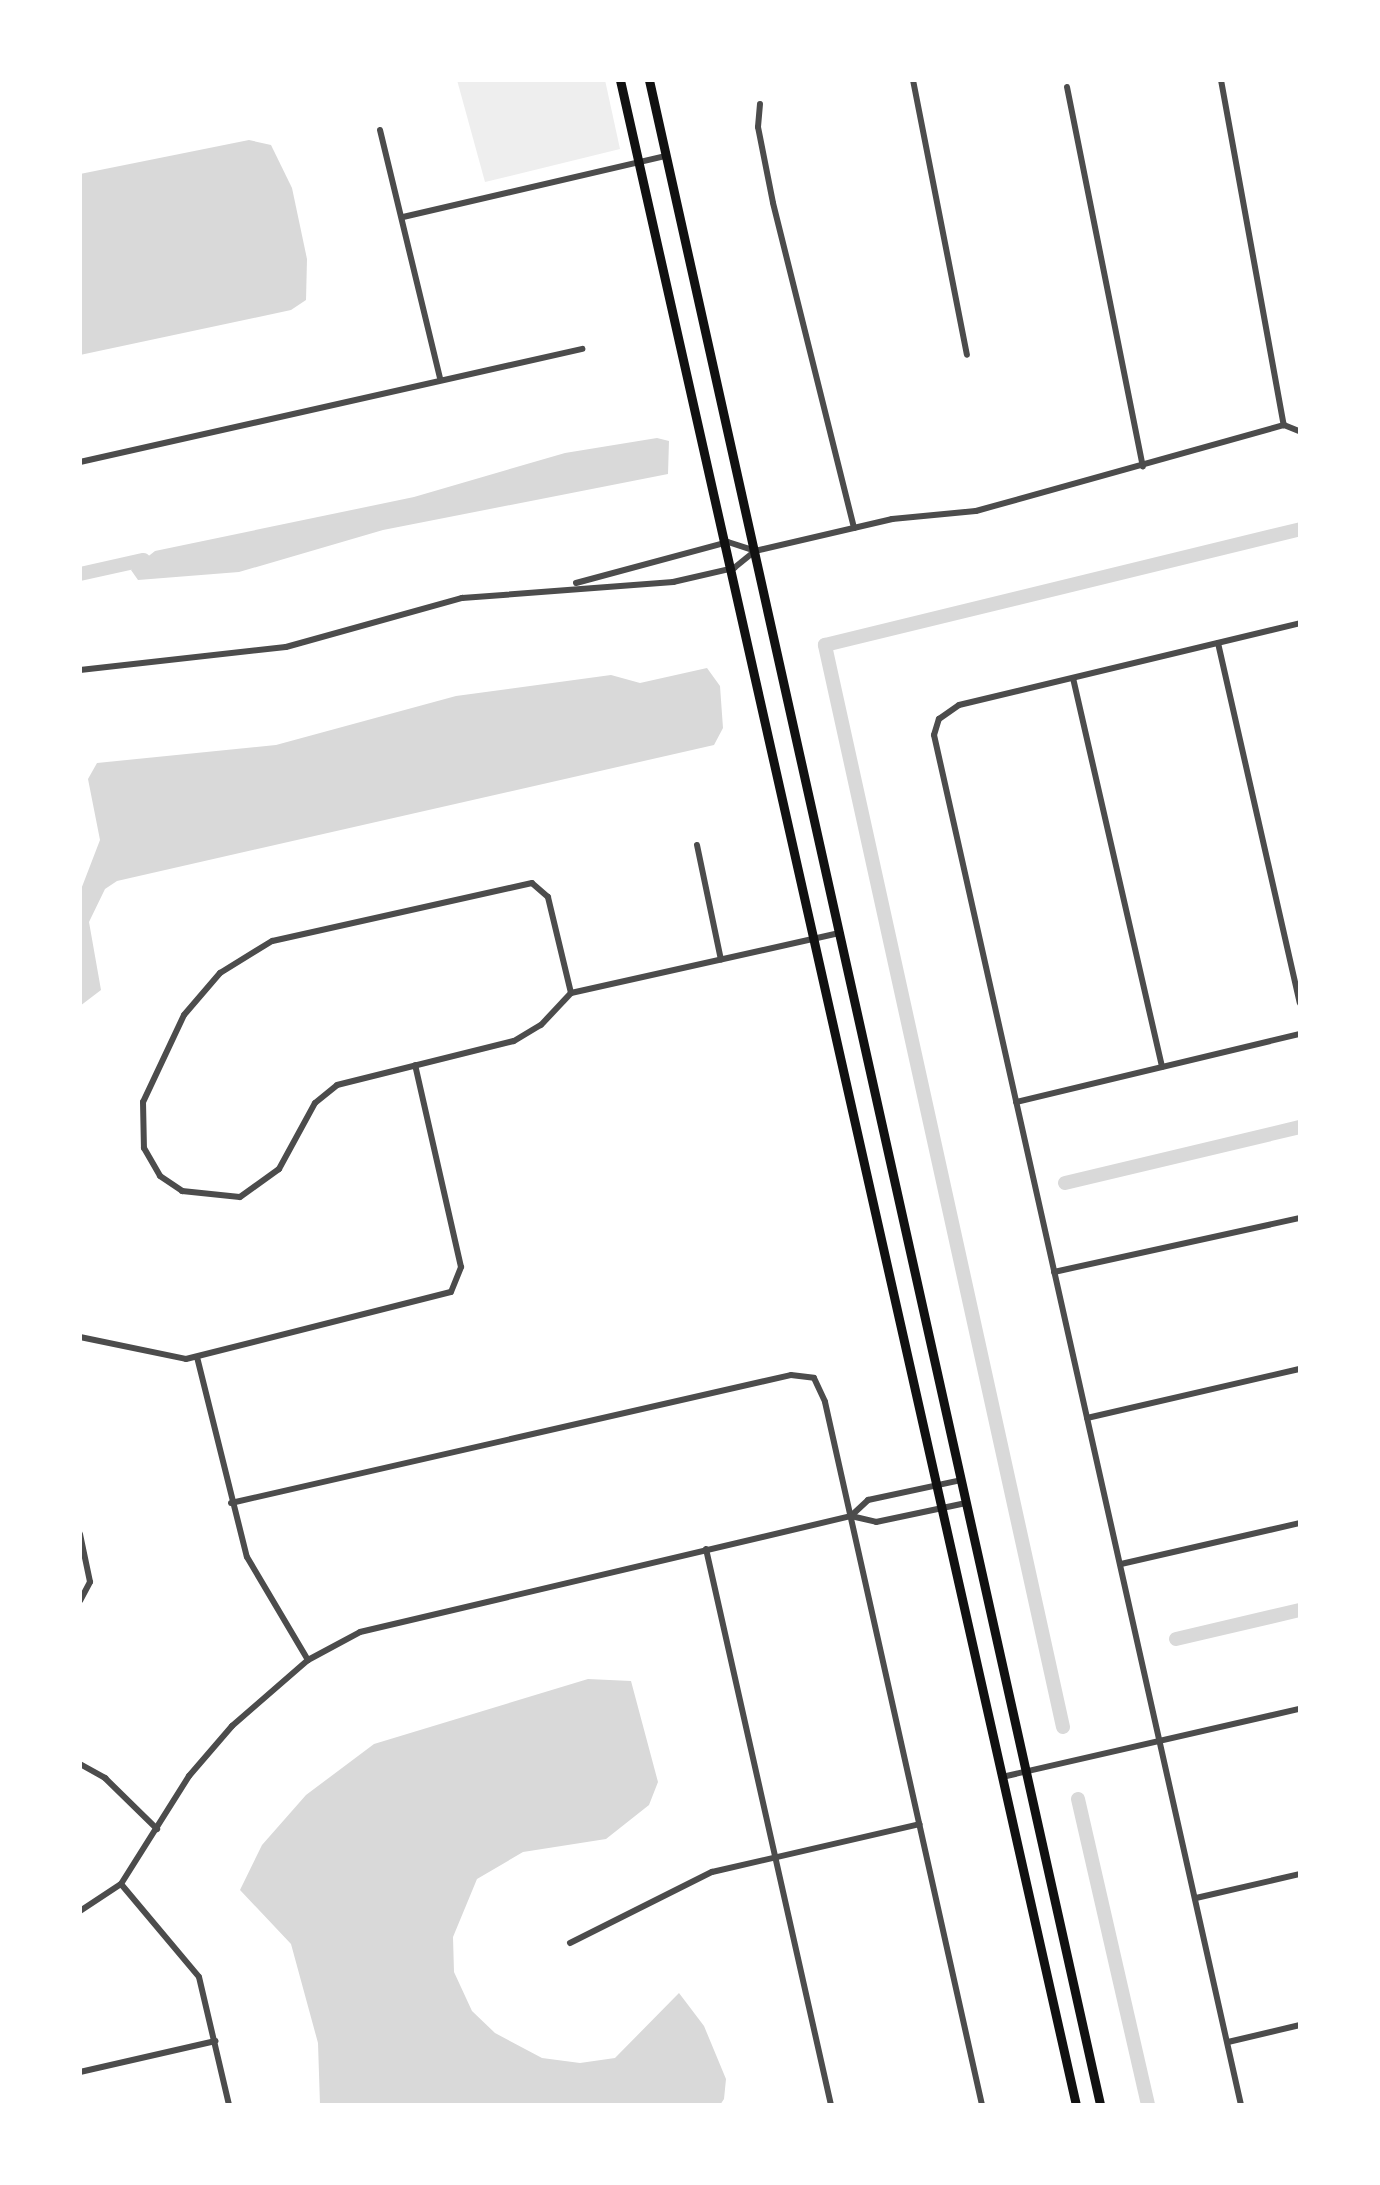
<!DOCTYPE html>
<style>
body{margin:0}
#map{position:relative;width:1380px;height:2185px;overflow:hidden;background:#fff;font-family:Ubuntu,sans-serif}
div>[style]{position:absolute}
.green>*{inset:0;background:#eee}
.water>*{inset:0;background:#d9d9d9}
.canal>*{height:14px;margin:-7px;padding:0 7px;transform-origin:7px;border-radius:7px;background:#d9d9d9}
.minor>*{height:6px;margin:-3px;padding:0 3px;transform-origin:3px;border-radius:3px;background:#4c4c4c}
.secondary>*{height:9px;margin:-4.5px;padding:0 4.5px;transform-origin:4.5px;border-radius:4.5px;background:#111}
span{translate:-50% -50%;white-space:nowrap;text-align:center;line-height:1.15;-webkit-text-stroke:8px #fff;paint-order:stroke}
.frame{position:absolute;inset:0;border:82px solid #fff;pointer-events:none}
</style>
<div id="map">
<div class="green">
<div style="clip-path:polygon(457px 80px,605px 80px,620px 149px,485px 182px)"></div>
</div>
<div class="water">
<div style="clip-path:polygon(249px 140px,271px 145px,292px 188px,307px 259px,306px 300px,291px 310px,80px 355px,80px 174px)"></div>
<div style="clip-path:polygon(657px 438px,669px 441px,668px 474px,383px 530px,239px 572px,138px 580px,131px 570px,155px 551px,414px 497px,565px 453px)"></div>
<div style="clip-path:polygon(707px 668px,720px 686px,723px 728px,714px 745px,117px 881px,105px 889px,89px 922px,101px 990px,80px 1006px,80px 892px,100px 840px,88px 779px,97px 763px,276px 745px,456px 696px,611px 675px,640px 683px)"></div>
<div style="clip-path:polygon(588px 1679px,631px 1681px,658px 1782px,649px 1805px,606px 1839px,523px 1852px,477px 1879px,453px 1937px,454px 1972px,472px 2011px,495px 2033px,542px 2058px,580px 2063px,615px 2058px,679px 1993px,704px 2026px,726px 2079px,724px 2099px,720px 2105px,320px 2105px,318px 2043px,291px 1944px,240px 1890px,262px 1845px,306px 1795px,374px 1744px)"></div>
</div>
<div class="canal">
<div style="left:80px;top:574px;width:65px;rotate:-12.5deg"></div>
<div style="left:1065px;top:1183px;width:242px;rotate:-13.4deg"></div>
<div style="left:1176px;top:1639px;width:127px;rotate:-13.2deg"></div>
<div style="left:1063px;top:1727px;width:1108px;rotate:-102.41deg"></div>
<div style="left:825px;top:645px;width:489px;rotate:-13.7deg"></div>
<div style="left:1078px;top:1799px;width:314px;rotate:77.1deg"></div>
</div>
<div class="minor">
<div style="left:913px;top:80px;width:280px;rotate:78.9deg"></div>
<div style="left:1221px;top:80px;width:351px;rotate:79.7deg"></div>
<div style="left:1067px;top:87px;width:387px;rotate:78.7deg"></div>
<div style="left:760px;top:104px;width:23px;rotate:95deg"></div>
<div style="left:758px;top:127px;width:77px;rotate:78.8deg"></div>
<div style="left:773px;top:203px;width:335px;rotate:76deg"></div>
<div style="left:380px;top:130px;width:255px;rotate:76.4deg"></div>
<div style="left:403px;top:217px;width:270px;rotate:-13.1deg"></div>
<div style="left:1284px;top:425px;width:16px;rotate:22deg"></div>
<div style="left:80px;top:462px;width:515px;rotate:-12.69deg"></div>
<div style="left:576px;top:583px;width:157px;rotate:-15.1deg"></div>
<div style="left:728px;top:542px;width:28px;rotate:18deg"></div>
<div style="left:1218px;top:643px;width:369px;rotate:77.2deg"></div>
<div style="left:80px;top:670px;width:207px;rotate:-6.4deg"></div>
<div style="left:286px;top:647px;width:183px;rotate:-15.6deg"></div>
<div style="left:462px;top:598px;width:212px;rotate:-4.3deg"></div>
<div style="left:673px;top:582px;width:63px;rotate:-12.9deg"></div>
<div style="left:734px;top:568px;width:27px;rotate:-39deg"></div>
<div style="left:755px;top:551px;width:141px;rotate:-13.1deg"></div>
<div style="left:892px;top:519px;width:84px;rotate:-5.4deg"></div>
<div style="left:976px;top:511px;width:320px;rotate:-15.6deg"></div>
<div style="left:1073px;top:678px;width:399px;rotate:77.1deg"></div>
<div style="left:697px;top:845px;width:117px;rotate:78.2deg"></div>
<div style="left:571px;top:993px;width:99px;rotate:-103.5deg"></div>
<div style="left:548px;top:897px;width:21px;rotate:-139deg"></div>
<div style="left:532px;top:883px;width:266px;rotate:167.4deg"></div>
<div style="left:272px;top:941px;width:61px;rotate:148.4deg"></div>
<div style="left:220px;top:973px;width:55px;rotate:130.6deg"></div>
<div style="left:184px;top:1015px;width:96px;rotate:115.2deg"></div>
<div style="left:143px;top:1102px;width:46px;rotate:88.8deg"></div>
<div style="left:144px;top:1148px;width:32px;rotate:60deg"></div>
<div style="left:160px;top:1176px;width:27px;rotate:34deg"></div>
<div style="left:182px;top:1191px;width:58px;rotate:5.9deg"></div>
<div style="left:240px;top:1197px;width:48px;rotate:-35.7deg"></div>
<div style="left:279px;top:1169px;width:75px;rotate:-61.4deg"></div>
<div style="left:315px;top:1103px;width:28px;rotate:-39deg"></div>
<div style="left:337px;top:1085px;width:182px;rotate:-14deg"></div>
<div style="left:514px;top:1041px;width:31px;rotate:-31deg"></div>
<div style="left:541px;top:1025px;width:44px;rotate:-46.8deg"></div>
<div style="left:571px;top:993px;width:276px;rotate:-12.6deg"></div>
<div style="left:1016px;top:1102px;width:292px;rotate:-13.5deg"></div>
<div style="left:1054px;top:1272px;width:252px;rotate:-12.4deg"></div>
<div style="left:80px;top:1337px;width:108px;rotate:11.7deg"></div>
<div style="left:186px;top:1359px;width:273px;rotate:-14.2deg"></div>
<div style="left:451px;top:1292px;width:27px;rotate:-68deg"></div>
<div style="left:461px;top:1267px;width:207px;rotate:-102.8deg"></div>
<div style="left:197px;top:1357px;width:206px;rotate:76deg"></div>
<div style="left:247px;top:1557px;width:120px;rotate:59.4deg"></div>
<div style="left:1087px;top:1418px;width:219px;rotate:-13deg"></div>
<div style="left:231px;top:1503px;width:574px;rotate:-12.88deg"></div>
<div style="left:791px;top:1375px;width:23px;rotate:7deg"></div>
<div style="left:814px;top:1378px;width:26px;rotate:65deg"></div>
<div style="left:825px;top:1402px;width:720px;rotate:77.41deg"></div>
<div style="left:852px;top:1515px;width:22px;rotate:-43deg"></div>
<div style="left:868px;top:1500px;width:95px;rotate:-12.1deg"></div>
<div style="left:80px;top:1534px;width:49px;rotate:78.2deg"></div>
<div style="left:90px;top:1582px;width:21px;rotate:118deg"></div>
<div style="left:706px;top:1549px;width:570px;rotate:77.33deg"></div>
<div style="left:1121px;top:1564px;width:184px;rotate:-12.9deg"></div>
<div style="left:80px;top:1764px;width:29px;rotate:29deg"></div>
<div style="left:105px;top:1778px;width:73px;rotate:44.4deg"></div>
<div style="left:1002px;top:1777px;width:306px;rotate:-12.9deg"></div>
<div style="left:121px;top:1884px;width:121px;rotate:50deg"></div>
<div style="left:199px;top:1977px;width:131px;rotate:76.8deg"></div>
<div style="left:1196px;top:1898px;width:107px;rotate:-13deg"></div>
<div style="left:80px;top:1911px;width:49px;rotate:-33.4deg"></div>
<div style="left:121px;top:1884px;width:128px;rotate:-57.8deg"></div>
<div style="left:189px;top:1776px;width:66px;rotate:-49.3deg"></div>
<div style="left:232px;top:1726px;width:101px;rotate:-41deg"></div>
<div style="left:308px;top:1660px;width:59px;rotate:-28.3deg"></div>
<div style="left:360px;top:1632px;width:505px;rotate:-13.29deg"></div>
<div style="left:851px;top:1516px;width:26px;rotate:13deg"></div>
<div style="left:876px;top:1522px;width:92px;rotate:-11.9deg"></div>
<div style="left:570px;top:1943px;width:159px;rotate:-26.6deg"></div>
<div style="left:712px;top:1872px;width:213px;rotate:-13deg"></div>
<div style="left:1228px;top:2042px;width:74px;rotate:-13.3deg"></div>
<div style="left:80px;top:2072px;width:139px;rotate:-12.9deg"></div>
<div style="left:1241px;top:2105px;width:1404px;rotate:-102.63deg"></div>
<div style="left:934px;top:735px;width:17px;rotate:-73deg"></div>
<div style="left:939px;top:719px;width:24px;rotate:-35deg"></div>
<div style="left:959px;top:705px;width:351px;rotate:-13.5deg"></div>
</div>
<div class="secondary">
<div style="left:620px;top:80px;width:2076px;rotate:77.31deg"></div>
<div style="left:649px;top:80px;width:2075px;rotate:77.44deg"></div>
</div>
<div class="frame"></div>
</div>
